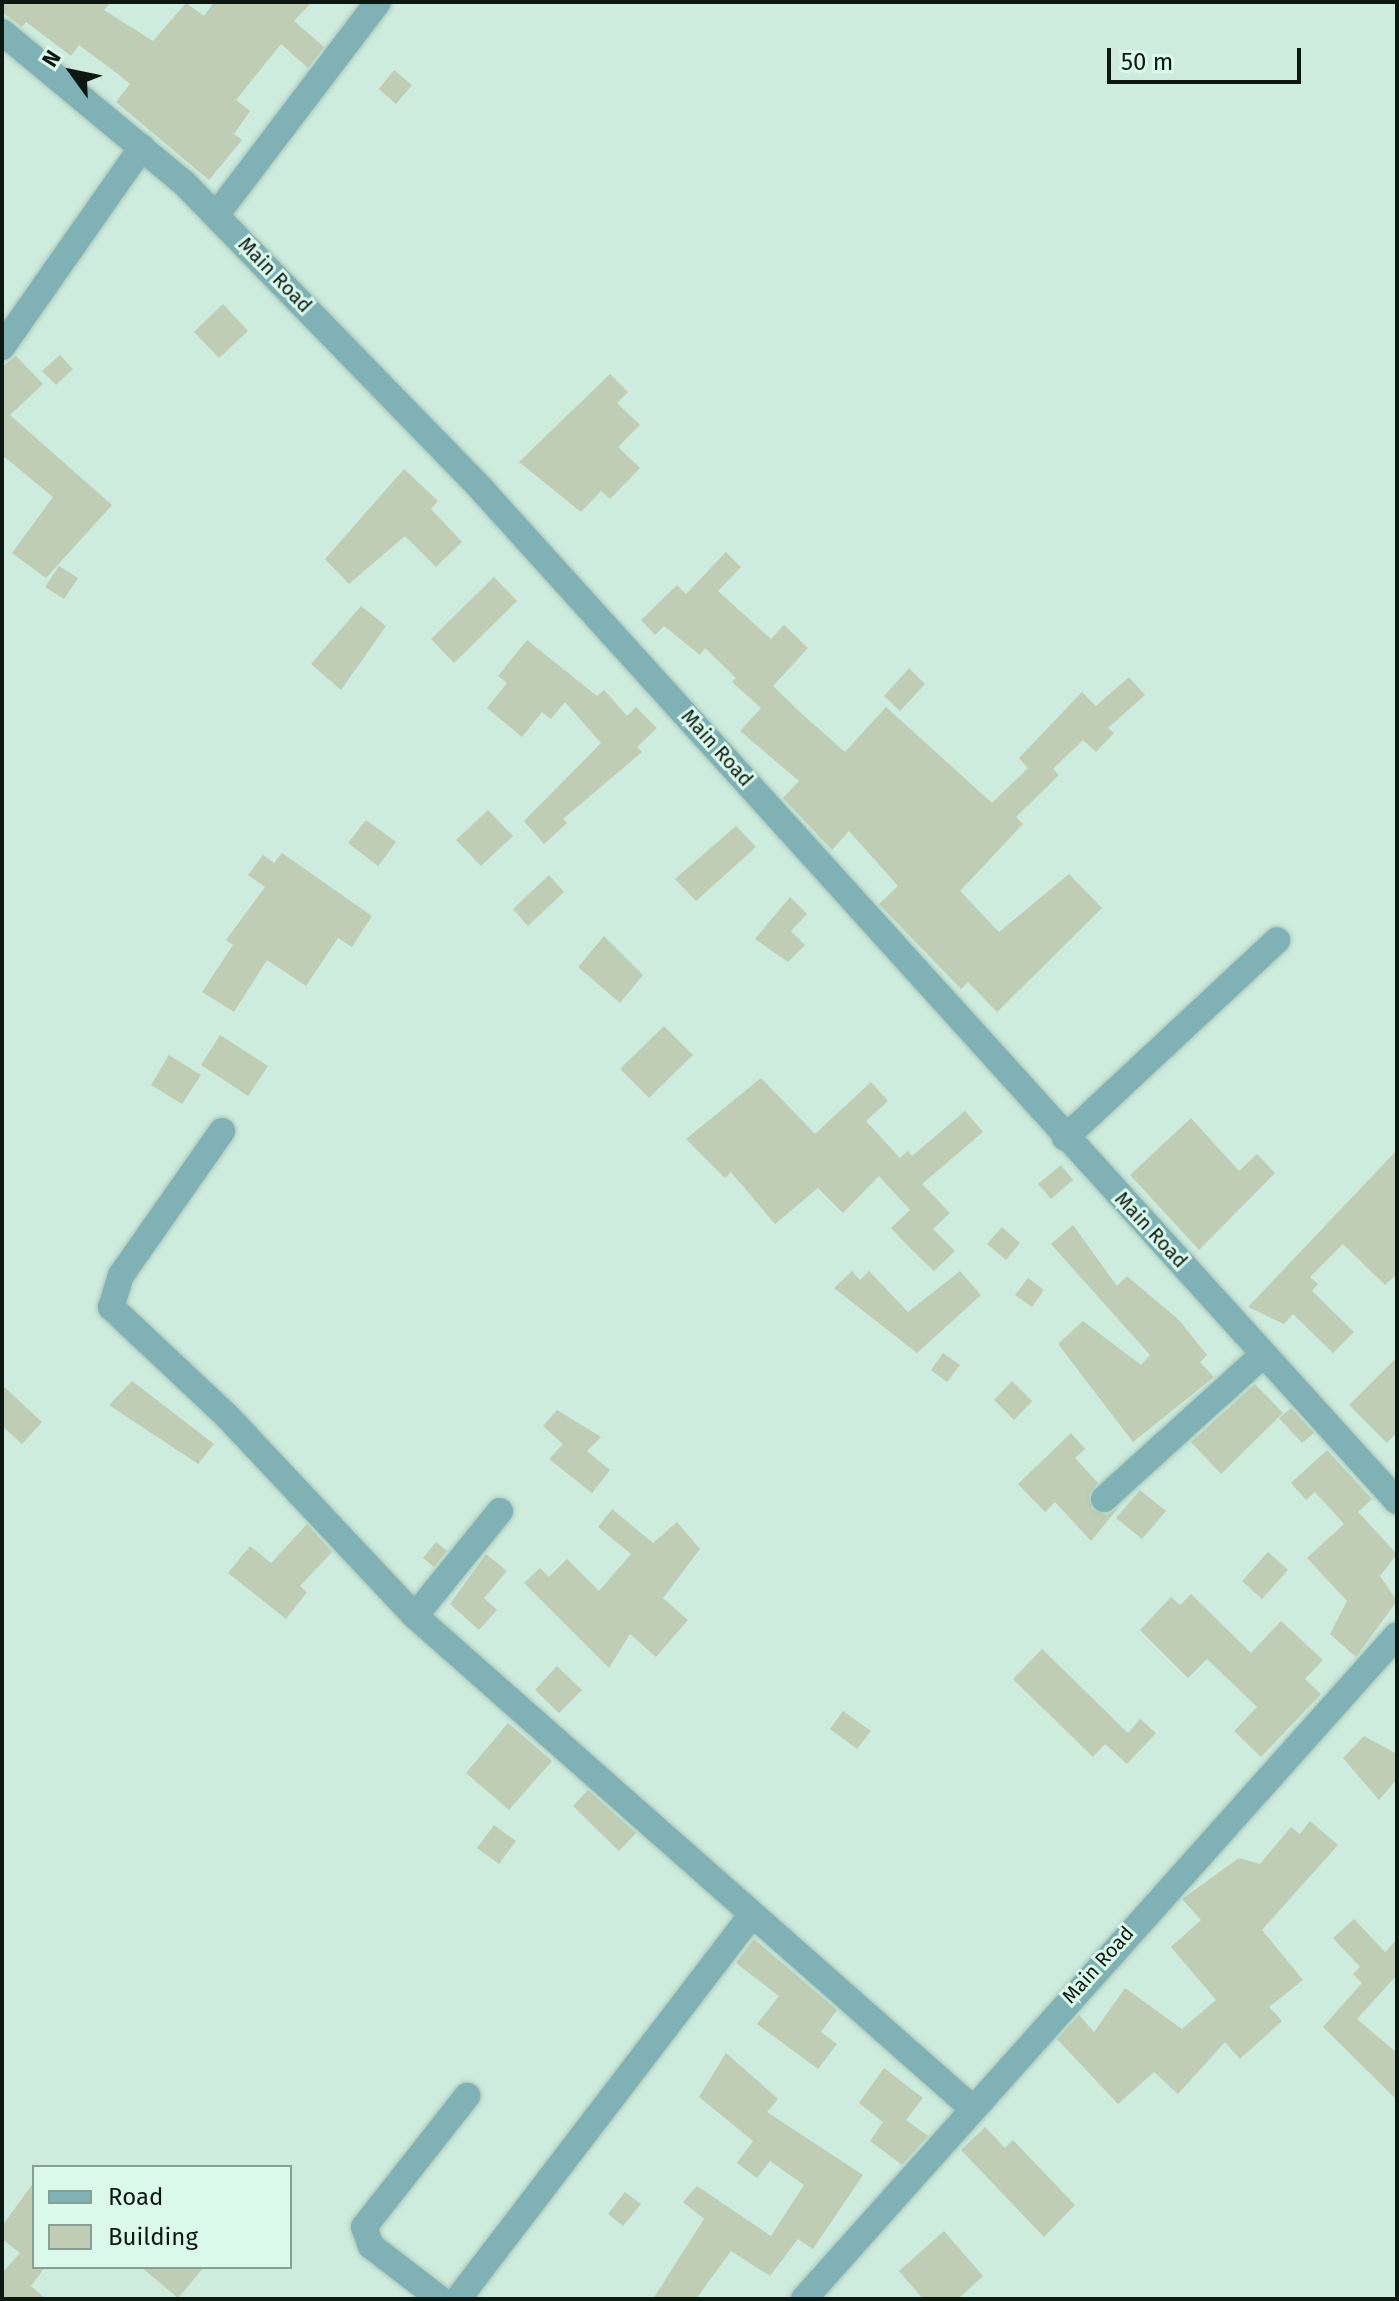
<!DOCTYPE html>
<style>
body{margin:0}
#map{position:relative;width:1399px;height:2301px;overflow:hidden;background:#cdecde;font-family:"Fira Sans",sans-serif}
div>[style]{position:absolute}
.building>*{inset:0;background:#bfcdb4}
.roads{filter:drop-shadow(0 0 2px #aac6b9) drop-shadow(0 0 2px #aac6b9)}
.minor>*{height:26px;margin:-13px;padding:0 13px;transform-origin:13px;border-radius:13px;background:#80b1b4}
span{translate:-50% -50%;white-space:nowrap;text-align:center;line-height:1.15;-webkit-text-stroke:6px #daf9eb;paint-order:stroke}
.street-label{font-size:20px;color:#0d1813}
.frame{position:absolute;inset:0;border:4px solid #0d1813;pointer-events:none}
.legend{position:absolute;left:32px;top:2165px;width:260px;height:104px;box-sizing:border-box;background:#daf9eb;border:2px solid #889f95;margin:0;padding:10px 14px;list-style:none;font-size:24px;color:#0d1813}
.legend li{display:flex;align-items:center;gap:16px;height:40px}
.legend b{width:40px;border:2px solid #889f95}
.north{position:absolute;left:32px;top:32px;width:80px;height:80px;-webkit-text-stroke:6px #daf9eb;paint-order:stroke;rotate:303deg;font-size:22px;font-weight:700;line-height:32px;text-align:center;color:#0d1813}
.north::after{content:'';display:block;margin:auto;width:28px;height:36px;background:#0d1813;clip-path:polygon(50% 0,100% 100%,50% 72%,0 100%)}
.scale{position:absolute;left:1107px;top:48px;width:194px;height:36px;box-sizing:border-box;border:4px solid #0d1813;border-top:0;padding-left:10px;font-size:24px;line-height:28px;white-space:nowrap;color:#0d1813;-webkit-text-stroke:6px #daf9eb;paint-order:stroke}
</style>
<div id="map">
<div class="building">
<div style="clip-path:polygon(2px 2px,111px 2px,104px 10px,153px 41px,186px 3px,204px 16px,214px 2px,312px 2px,294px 21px,324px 47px,308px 68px,281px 44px,236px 100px,250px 111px,234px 134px,242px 140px,209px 180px,116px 102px,130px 84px,118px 74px,79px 45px,71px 56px,26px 22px,22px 27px,2px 12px)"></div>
<div style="clip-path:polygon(394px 70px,412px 85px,396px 104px,379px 89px)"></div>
<div style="clip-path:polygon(223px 304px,248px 331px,219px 358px,194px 332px)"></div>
<div style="clip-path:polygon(60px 355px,73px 369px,56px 385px,42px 371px)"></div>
<div style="clip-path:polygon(16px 356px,43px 384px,10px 415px,112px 505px,46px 578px,12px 553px,53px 497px,2px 455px,2px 367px)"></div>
<div style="clip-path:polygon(610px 374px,628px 392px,617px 403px,640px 425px,618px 447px,640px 468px,610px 499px,601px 491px,581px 512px,519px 462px)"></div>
<div style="clip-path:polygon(404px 469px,438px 501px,431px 509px,462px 542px,436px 567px,405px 536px,349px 584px,325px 559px)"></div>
<div style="clip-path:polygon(726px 552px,741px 567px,718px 591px,771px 639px,784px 625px,808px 648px,773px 686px,803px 715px,845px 752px,886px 707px,992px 803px,1028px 768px,1019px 758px,1082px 692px,1096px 706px,1129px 677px,1145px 695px,1108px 728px,1114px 733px,1096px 752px,1083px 740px,1053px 769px,1059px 775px,1016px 817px,1023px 824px,960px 891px,999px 932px,1069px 874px,1102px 908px,997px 1012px,968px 982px,961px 989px,879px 904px,898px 886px,849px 831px,832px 850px,783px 798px,799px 781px,740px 731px,761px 708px,732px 682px,736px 678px,705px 648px,700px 655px,664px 626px,655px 635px,641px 620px,677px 585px,686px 594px)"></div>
<div style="clip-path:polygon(59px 566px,78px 578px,64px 599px,45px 587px)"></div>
<div style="clip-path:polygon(494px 577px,517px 601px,454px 663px,431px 639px)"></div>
<div style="clip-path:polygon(361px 606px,386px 626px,341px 690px,311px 664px)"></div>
<div style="clip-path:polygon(527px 640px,597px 696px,604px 690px,627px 716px,636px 707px,657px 728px,637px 747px,642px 752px,563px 819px,567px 823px,544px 844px,524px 821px,601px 743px,565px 702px,551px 719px,542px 712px,522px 737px,487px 708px,507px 683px,498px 676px)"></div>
<div style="clip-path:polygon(909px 668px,925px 684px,900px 711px,884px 696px)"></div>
<div style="clip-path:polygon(488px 810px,513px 836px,481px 866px,456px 840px)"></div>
<div style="clip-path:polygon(366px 820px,396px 842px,378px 866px,348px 843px)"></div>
<div style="clip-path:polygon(736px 826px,756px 847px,696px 901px,675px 879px)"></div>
<div style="clip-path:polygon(282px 853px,372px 916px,352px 947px,338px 938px,306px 986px,267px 960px,234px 1012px,202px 992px,233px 945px,226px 940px,265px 887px,248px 875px,263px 855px,274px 863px)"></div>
<div style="clip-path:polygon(549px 875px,564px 892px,528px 926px,513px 909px)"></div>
<div style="clip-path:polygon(790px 897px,807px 914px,791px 931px,805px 945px,788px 962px,755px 939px)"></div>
<div style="clip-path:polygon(604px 936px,643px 975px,620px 1003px,578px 967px)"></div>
<div style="clip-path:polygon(664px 1026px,693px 1055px,649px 1098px,620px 1069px)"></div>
<div style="clip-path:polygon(220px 1035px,268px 1066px,248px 1096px,201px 1065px)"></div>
<div style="clip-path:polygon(169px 1055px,201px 1075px,182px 1104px,151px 1085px)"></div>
<div style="clip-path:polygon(761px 1078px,815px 1134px,871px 1082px,888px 1101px,866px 1121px,900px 1158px,908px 1151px,912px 1156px,965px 1111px,983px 1132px,922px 1184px,950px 1213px,933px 1229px,955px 1251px,934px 1271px,911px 1249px,891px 1228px,910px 1210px,879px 1176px,843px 1213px,818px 1188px,775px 1224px,731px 1172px,725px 1178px,686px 1139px)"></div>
<div style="clip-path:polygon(1191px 1118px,1239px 1171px,1257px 1154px,1275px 1173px,1199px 1250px,1130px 1175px)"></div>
<div style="clip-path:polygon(1397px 1150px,1397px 1274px,1385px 1285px,1343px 1244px,1310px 1277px,1318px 1284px,1312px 1291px,1354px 1332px,1333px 1353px,1293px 1314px,1284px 1324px,1248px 1307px)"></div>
<div style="clip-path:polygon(1061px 1165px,1073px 1180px,1051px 1199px,1038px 1184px)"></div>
<div style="clip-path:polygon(1073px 1225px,1117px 1286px,1127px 1276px,1179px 1320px,1207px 1355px,1200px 1362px,1214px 1377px,1133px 1442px,1058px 1344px,1083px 1321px,1141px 1365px,1150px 1355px,1051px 1244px)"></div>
<div style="clip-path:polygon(1002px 1227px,1020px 1243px,1006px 1260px,987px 1244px)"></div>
<div style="clip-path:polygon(852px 1271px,860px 1280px,869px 1271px,908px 1312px,960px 1271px,981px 1295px,917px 1353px,834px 1288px)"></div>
<div style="clip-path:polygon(1028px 1278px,1044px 1290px,1032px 1307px,1015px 1295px)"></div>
<div style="clip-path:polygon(943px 1353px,960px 1365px,947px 1382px,931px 1370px)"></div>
<div style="clip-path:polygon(1397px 1357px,1397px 1432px,1387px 1443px,1349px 1405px)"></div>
<div style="clip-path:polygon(132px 1381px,214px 1444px,198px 1464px,109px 1405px)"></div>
<div style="clip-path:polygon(1012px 1381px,1032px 1401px,1014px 1420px,994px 1400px)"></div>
<div style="clip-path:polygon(1255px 1384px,1283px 1413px,1221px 1474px,1191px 1442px)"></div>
<div style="clip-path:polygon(2px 1385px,42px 1422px,22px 1444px,2px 1426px)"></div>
<div style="clip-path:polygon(1291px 1408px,1314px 1433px,1302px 1443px,1279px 1418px)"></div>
<div style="clip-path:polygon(557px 1410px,601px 1437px,587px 1451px,610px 1470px,592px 1493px,549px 1459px,563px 1444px,543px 1426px)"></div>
<div style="clip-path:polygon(1071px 1433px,1085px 1449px,1075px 1458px,1098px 1483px,1089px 1495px,1092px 1509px,1107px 1515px,1118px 1508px,1091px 1541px,1055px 1502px,1045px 1512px,1018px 1484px)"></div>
<div style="clip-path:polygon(1327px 1450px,1372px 1499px,1358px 1512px,1397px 1554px,1380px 1576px,1397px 1601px,1356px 1657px,1330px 1634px,1347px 1601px,1307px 1558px,1344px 1524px,1315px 1492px,1306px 1500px,1291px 1483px)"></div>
<div style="clip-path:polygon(1140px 1490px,1166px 1511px,1142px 1539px,1116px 1518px)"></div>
<div style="clip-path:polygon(612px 1509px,653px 1543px,677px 1522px,700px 1549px,663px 1598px,688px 1620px,656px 1657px,630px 1634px,609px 1668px,524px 1583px,540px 1568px,549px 1577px,567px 1559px,599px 1591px,631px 1554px,598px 1527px)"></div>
<div style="clip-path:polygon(307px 1524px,332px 1552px,300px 1586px,307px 1592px,286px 1619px,228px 1573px,250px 1546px,271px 1563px)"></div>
<div style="clip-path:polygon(436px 1542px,447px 1551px,434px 1567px,423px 1558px)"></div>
<div style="clip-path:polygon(1268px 1552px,1288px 1570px,1262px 1599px,1242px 1581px)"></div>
<div style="clip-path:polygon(486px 1554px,507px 1571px,484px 1598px,497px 1610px,479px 1630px,450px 1604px)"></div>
<div style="clip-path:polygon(1191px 1594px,1251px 1653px,1281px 1621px,1323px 1660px,1305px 1679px,1321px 1694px,1261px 1757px,1234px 1731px,1257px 1707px,1207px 1659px,1188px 1678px,1140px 1630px,1171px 1597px,1180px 1605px)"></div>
<div style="clip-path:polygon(1042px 1649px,1128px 1733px,1140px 1719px,1156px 1733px,1127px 1764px,1105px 1744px,1093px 1757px,1013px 1679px)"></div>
<div style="clip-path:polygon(557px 1666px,582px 1690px,559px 1713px,535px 1690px)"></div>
<div style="clip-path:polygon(843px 1711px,871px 1731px,857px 1749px,830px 1729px)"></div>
<div style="clip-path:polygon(508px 1723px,552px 1761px,509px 1810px,466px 1773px)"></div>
<div style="clip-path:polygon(1364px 1736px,1397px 1754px,1397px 1779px,1379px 1800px,1343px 1758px)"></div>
<div style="clip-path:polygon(588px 1790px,636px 1833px,619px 1851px,573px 1806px)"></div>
<div style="clip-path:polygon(1310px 1821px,1338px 1845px,1262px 1930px,1303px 1980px,1269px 2007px,1282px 2021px,1240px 2059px,1225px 2042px,1178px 2094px,1154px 2072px,1118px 2104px,1057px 2039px,1079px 2015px,1094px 2032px,1125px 1988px,1182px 2029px,1216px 2000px,1171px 1947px,1201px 1920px,1182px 1899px,1239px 1858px,1260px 1864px,1291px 1827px,1300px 1834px)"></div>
<div style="clip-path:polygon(494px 1825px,516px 1841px,499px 1864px,477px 1848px)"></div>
<div style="clip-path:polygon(1354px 1919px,1385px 1952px,1397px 1939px,1397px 1975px,1357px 2019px,1397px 2053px,1397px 2100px,1323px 2027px,1362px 1983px,1353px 1974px,1360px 1967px,1333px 1938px)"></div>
<div style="clip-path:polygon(754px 1939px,837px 2010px,821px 2032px,837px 2044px,818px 2069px,757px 2024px,779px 1996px,736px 1963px)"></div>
<div style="clip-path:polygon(726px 2053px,778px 2099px,767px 2112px,863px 2175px,813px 2249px,798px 2239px,770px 2276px,731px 2251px,696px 2299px,653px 2299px,704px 2219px,683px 2202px,697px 2186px,771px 2236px,804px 2185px,770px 2161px,757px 2178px,737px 2163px,753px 2141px,699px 2097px)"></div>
<div style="clip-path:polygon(884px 2068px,923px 2098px,906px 2120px,928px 2136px,902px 2165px,870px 2141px,883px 2122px,859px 2103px)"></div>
<div style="clip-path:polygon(985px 2127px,1005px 2148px,1013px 2140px,1075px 2205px,1044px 2237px,961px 2150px)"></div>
<div style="clip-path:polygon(34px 2182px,34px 2267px,45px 2267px,31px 2286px,46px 2299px,2px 2299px,2px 2273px,20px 2253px,2px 2239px,2px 2226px)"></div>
<div style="clip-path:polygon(625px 2192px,641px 2204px,623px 2226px,608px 2214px)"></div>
<div style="clip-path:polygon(944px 2231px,983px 2276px,958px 2299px,923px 2299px,899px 2271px)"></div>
<div style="clip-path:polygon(141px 2267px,204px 2267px,178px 2298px)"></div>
</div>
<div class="roads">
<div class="minor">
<div style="left:2px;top:32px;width:236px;rotate:39.7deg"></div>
<div style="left:184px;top:183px;width:429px;rotate:45.8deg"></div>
<div style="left:483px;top:491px;width:1362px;rotate:47.86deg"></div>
<div style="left:217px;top:214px;width:266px;rotate:-52.8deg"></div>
<div style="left:2px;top:347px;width:244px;rotate:-55deg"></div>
<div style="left:222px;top:1131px;width:176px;rotate:125deg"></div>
<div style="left:121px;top:1275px;width:34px;rotate:107deg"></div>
<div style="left:111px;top:1307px;width:158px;rotate:43.2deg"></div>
<div style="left:226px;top:1415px;width:276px;rotate:46.8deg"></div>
<div style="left:1065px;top:1138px;width:290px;rotate:-43deg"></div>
<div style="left:1104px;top:1499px;width:215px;rotate:-42.2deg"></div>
<div style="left:500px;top:1511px;width:135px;rotate:129deg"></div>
<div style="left:415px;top:1616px;width:743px;rotate:41.45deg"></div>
<div style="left:440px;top:2299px;width:87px;rotate:-142.5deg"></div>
<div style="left:371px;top:2246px;width:20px;rotate:-110deg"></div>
<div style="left:364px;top:2227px;width:167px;rotate:-51.8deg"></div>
<div style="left:458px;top:2299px;width:484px;rotate:-52.6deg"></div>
<div style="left:804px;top:2299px;width:890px;rotate:-48.23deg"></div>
</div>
</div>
<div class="street-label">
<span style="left:275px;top:275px;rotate:46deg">Main Road</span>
<span style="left:717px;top:748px;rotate:48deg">Main Road</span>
<span style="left:1151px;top:1230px;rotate:47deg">Main Road</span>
<span style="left:1098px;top:1965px;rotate:-48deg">Main Road</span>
</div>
<div class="frame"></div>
<ul class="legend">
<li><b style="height:10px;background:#80b1b4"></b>Road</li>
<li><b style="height:22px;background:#bfcdb4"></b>Building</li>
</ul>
<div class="north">N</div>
<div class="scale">50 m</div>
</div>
